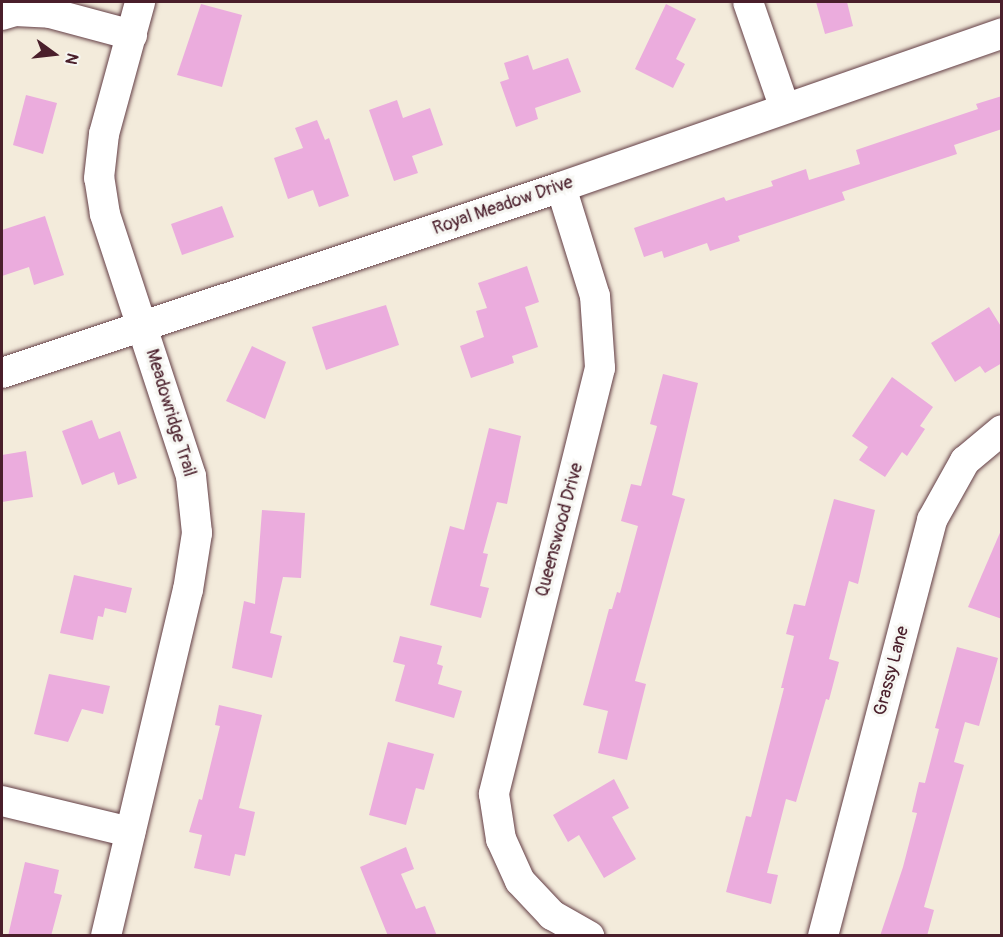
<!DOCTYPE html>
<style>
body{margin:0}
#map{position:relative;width:1003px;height:937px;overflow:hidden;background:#f3ebdb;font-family:Pangolin,sans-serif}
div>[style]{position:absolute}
.building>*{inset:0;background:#ebacdd}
.roads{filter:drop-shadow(0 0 2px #633e45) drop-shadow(0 0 2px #633e45)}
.minor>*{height:30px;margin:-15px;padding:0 15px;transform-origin:15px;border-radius:15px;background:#fff}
span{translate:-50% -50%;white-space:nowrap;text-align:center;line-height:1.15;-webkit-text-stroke:6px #f6f6f2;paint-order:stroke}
.street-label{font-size:18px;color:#4a1f2b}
.frame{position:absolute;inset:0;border:3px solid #4a1f2b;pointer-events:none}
.north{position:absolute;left:24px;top:24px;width:60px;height:60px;-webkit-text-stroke:4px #f6f6f2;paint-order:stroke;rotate:105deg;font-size:16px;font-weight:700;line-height:24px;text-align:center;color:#4a1f2b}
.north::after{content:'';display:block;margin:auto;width:21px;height:27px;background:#4a1f2b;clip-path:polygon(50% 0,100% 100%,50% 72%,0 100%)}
</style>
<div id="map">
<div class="building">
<div style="clip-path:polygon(816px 2px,847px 2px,853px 26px,825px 34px)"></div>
<div style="clip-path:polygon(201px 4px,242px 15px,222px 87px,177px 75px)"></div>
<div style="clip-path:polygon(666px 4px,696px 19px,676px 59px,685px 64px,673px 88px,635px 69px)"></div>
<div style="clip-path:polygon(528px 55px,533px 70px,568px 58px,581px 92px,535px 108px,538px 119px,516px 127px,500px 82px,509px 79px,504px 63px)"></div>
<div style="clip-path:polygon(26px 95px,57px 103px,43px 154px,13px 145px)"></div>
<div style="clip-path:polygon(1002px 96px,1002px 129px,954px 145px,957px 154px,842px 192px,845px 200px,738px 236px,740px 241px,710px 251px,707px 243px,664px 258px,662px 251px,644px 257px,634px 228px,724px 197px,726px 201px,773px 186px,771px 181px,806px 169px,809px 180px,860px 164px,856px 150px,978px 109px,976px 104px)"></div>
<div style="clip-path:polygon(397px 100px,403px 118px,430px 108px,443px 145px,412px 156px,418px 173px,394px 181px,369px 110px)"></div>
<div style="clip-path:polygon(317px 120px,325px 140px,329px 138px,349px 196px,319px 207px,313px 190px,288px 199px,274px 158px,303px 148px,295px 128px)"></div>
<div style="clip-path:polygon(222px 206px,234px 237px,182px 255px,171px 224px)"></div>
<div style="clip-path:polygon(45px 216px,64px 275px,34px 285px,29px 267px,2px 276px,2px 230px)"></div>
<div style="clip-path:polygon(527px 266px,539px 302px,525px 307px,538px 347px,512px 356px,514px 363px,471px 378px,460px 346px,484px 337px,476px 311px,487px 308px,478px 283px)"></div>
<div style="clip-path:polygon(386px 305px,399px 345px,326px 370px,312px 327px)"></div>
<div style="clip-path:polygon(989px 307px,1002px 328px,1002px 363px,985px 373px,980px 366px,955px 382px,931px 343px)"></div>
<div style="clip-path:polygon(252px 346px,286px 362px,265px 419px,226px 401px)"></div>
<div style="clip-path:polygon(663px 374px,698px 383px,672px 495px,685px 499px,635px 681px,646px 684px,627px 760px,598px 753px,608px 711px,583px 705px,609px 609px,612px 609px,617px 592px,620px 593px,638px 526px,621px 521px,631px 484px,641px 486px,657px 426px,650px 424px)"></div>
<div style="clip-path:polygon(892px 377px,933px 407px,920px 426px,925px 429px,907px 456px,902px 452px,885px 477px,859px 460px,868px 447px,852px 436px)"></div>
<div style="clip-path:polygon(92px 420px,99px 439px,120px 431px,137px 478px,118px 485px,114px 472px,82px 485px,62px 431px)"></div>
<div style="clip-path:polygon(489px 428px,521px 436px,507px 504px,497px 502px,483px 553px,488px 554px,480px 586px,489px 588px,481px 618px,430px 605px,450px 526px,464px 530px)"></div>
<div style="clip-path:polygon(26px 451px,33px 497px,2px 502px,2px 455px)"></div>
<div style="clip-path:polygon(834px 499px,875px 510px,858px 584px,849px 581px,829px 659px,839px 662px,829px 700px,826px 699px,796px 802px,786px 799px,767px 873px,778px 875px,771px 904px,726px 892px,746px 816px,751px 817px,784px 688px,781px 688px,794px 636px,786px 634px,794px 604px,805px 606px)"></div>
<div style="clip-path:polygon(262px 510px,305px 513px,301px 578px,283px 577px,270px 633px,282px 636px,272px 678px,232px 668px,244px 601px,255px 604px)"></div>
<div style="clip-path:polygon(1002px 528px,1002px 619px,968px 607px)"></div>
<div style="clip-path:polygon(74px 575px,132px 588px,126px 613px,105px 608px,103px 617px,98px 616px,93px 640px,60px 633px)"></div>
<div style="clip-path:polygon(400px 636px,442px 646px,437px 664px,443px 666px,438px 684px,462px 691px,454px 718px,395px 701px,405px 665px,393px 662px)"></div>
<div style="clip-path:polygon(957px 647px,998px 658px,979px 726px,965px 722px,954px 762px,964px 765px,924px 907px,934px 910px,927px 936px,880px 936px,903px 867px,917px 813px,912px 812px,919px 782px,925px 783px,939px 729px,935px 728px)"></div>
<div style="clip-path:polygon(49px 674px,110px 686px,103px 714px,82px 709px,68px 742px,34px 734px)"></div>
<div style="clip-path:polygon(219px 705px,262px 715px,239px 808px,255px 812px,245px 856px,235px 854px,230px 876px,194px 868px,202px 835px,189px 832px,199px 799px,202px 800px,220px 726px,215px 725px)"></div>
<div style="clip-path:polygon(388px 742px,434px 754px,424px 790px,416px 788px,406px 825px,369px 815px)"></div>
<div style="clip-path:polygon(614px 779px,629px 808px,612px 817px,636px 859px,604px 878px,579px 835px,568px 842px,553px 815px)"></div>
<div style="clip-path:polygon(406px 847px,414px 869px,401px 874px,416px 909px,425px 906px,437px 936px,388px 936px,360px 867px)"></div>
<div style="clip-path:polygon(25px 862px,59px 870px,54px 893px,62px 895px,51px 936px,8px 936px)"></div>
</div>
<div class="roads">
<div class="minor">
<div style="left:748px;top:2px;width:110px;rotate:70.9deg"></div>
<div style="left:2px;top:15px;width:14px;rotate:-17deg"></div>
<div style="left:15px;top:11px;width:35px;rotate:3deg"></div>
<div style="left:50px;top:13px;width:85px;rotate:15deg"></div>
<div style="left:561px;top:187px;width:114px;rotate:72.7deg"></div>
<div style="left:595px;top:296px;width:72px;rotate:86deg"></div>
<div style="left:600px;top:368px;width:439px;rotate:104deg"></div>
<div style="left:494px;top:794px;width:46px;rotate:81.2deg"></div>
<div style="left:501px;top:839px;width:46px;rotate:65.7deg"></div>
<div style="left:520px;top:881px;width:47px;rotate:46.7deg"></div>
<div style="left:552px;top:915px;width:43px;rotate:29.6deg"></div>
<div style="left:2px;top:373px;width:589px;rotate:-18.4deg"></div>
<div style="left:561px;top:187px;width:467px;rotate:-19.2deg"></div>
<div style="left:2px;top:801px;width:132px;rotate:13.6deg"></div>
<div style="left:106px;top:936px;width:356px;rotate:-76.7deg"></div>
<div style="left:188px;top:590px;width:58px;rotate:-81deg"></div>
<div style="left:197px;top:533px;width:57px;rotate:-96deg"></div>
<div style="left:191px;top:476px;width:276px;rotate:-108.2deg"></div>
<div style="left:105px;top:214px;width:36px;rotate:-99deg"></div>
<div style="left:99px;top:178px;width:44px;rotate:-83.5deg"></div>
<div style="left:104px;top:134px;width:137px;rotate:-74.7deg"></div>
<div style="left:823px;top:936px;width:430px;rotate:-75.3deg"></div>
<div style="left:932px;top:520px;width:68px;rotate:-60.8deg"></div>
<div style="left:965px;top:461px;width:48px;rotate:-40deg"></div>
</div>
</div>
<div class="street-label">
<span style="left:503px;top:206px;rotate:-19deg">Royal Meadow Drive</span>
<span style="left:170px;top:413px;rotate:73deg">Meadowridge Trail</span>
<span style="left:560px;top:530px;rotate:-75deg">Queenswood Drive</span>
<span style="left:892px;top:671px;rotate:-75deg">Grassy Lane</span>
</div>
<div class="frame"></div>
<div class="north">N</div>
</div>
